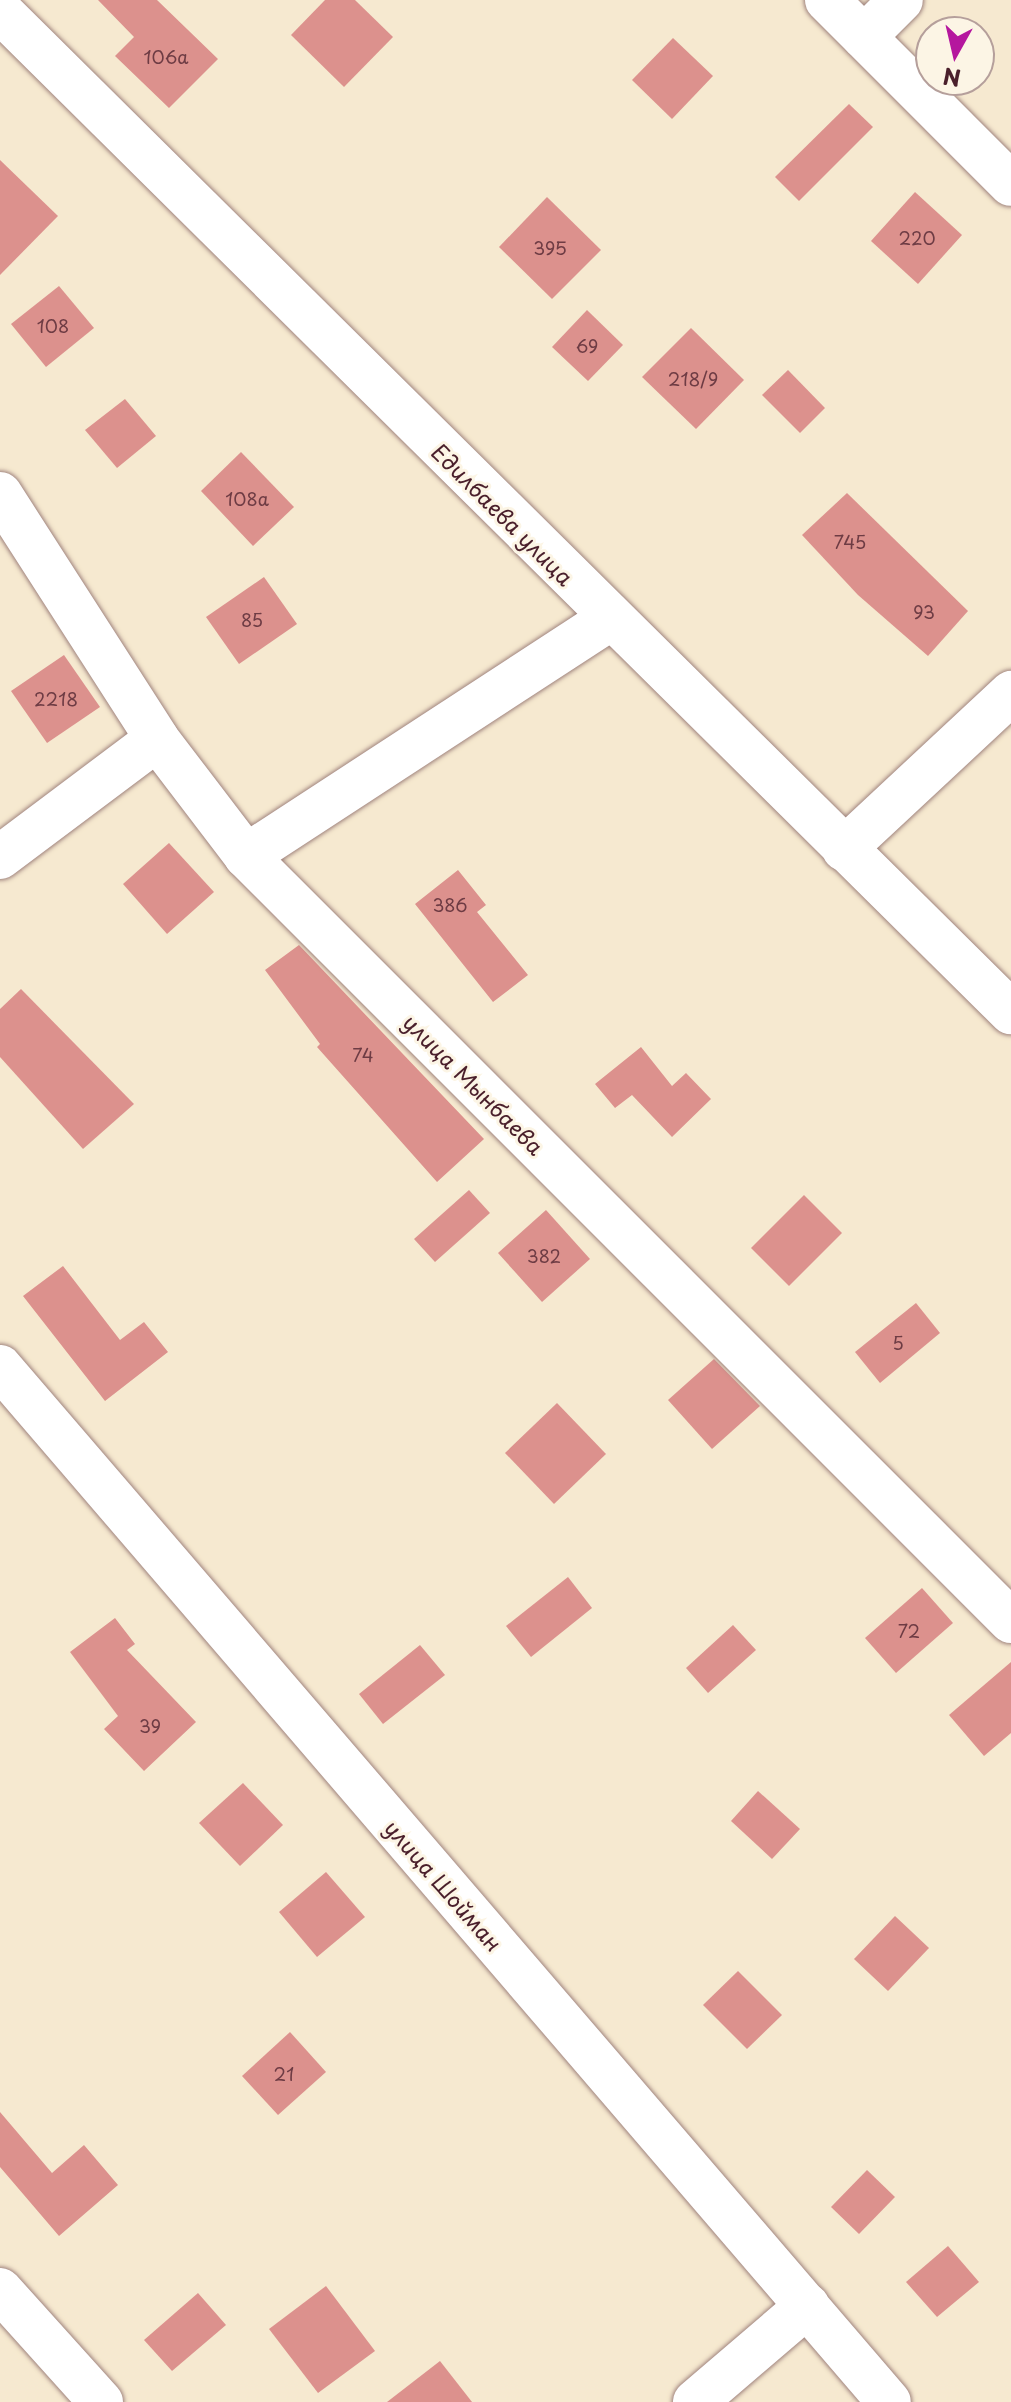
<!DOCTYPE html>
<meta charset="utf-8">
<style>
body{margin:0}
#map{position:relative;width:1011px;height:2402px;overflow:hidden;background:#f6e9d0;font-family:"Playpen Sans",sans-serif}
div>[style]{position:absolute}
.building>*{inset:0;background:#dc918d}
.roads{filter:drop-shadow(0 0 2px #a0847e) drop-shadow(0 0 2px #a0847e)}
.minor>*{height:44px;margin:-22px;padding:0 22px;transform-origin:22px;border-radius:22px;background:#fff}
span{translate:-50% -50%;white-space:nowrap;text-align:center;line-height:1.15;-webkit-text-stroke:6px #fcf5e5;paint-order:stroke}
.number-label{font-size:18px;color:#6e3c44}
.number-label span{-webkit-text-stroke-width:0}
.street-label{font-size:22px;color:#4a1f2b}
.north{position:absolute;left:915px;top:16px;width:80px;height:80px;box-sizing:border-box;background:#fcf5e5;border:2px solid #b59f9b;border-radius:50%;rotate:188deg;font-size:22px;font-weight:700;line-height:32px;text-align:center;color:#4a1f2b}
.north::after{content:'';display:block;margin:auto;width:28px;height:36px;background:#b5179e;clip-path:polygon(50% 0,100% 100%,50% 72%,0 100%)}
</style>
<div id="map">
<div class="building">
<div style="clip-path:polygon(98px 0,157px 0,218px 59px,169px 108px,115px 56px,134px 37px)"></div>
<div style="clip-path:polygon(325px 0,355px 0,393px 37px,344px 87px,291px 35px)"></div>
<div style="clip-path:polygon(673px 38px,713px 76px,672px 119px,632px 80px)"></div>
<div style="clip-path:polygon(849px 104px,873px 127px,799px 201px,775px 177px)"></div>
<div style="clip-path:polygon(0 160px,58px 216px,0 275px)"></div>
<div style="clip-path:polygon(915px 192px,962px 235px,918px 284px,871px 241px)"></div>
<div style="clip-path:polygon(547px 197px,601px 250px,552px 299px,499px 247px)"></div>
<div style="clip-path:polygon(59px 286px,94px 328px,46px 367px,11px 324px)"></div>
<div style="clip-path:polygon(587px 310px,623px 345px,588px 381px,552px 347px)"></div>
<div style="clip-path:polygon(691px 328px,744px 380px,696px 429px,642px 377px)"></div>
<div style="clip-path:polygon(788px 370px,825px 408px,800px 433px,762px 395px)"></div>
<div style="clip-path:polygon(125px 399px,156px 436px,117px 468px,85px 430px)"></div>
<div style="clip-path:polygon(241px 452px,294px 507px,253px 546px,201px 491px)"></div>
<div style="clip-path:polygon(847px 493px,968px 611px,928px 656px,858px 595px,802px 535px)"></div>
<div style="clip-path:polygon(264px 577px,297px 624px,239px 664px,206px 617px)"></div>
<div style="clip-path:polygon(64px 655px,100px 707px,47px 743px,11px 691px)"></div>
<div style="clip-path:polygon(169px 843px,214px 892px,167px 934px,123px 884px)"></div>
<div style="clip-path:polygon(458px 870px,486px 905px,477px 912px,528px 975px,493px 1002px,415px 904px)"></div>
<div style="clip-path:polygon(299px 945px,484px 1139px,437px 1182px,317px 1047px,320px 1044px,265px 970px)"></div>
<div style="clip-path:polygon(21px 989px,134px 1104px,83px 1149px,0 1057px,0 1009px)"></div>
<div style="clip-path:polygon(641px 1047px,672px 1086px,686px 1073px,711px 1099px,672px 1137px,632px 1095px,615px 1108px,595px 1084px)"></div>
<div style="clip-path:polygon(469px 1190px,490px 1213px,435px 1262px,414px 1239px)"></div>
<div style="clip-path:polygon(804px 1195px,842px 1233px,789px 1286px,751px 1248px)"></div>
<div style="clip-path:polygon(546px 1210px,590px 1259px,542px 1302px,498px 1253px)"></div>
<div style="clip-path:polygon(63px 1266px,120px 1340px,144px 1322px,168px 1352px,105px 1401px,23px 1296px)"></div>
<div style="clip-path:polygon(916px 1303px,940px 1333px,880px 1383px,855px 1352px)"></div>
<div style="clip-path:polygon(714px 1359px,760px 1406px,712px 1449px,668px 1400px)"></div>
<div style="clip-path:polygon(557px 1403px,606px 1454px,554px 1504px,505px 1453px)"></div>
<div style="clip-path:polygon(568px 1577px,592px 1608px,531px 1657px,506px 1626px)"></div>
<div style="clip-path:polygon(922px 1588px,953px 1623px,896px 1673px,865px 1638px)"></div>
<div style="clip-path:polygon(115px 1618px,135px 1644px,127px 1650px,196px 1722px,144px 1771px,104px 1729px,118px 1716px,70px 1652px)"></div>
<div style="clip-path:polygon(733px 1625px,756px 1650px,708px 1693px,686px 1668px)"></div>
<div style="clip-path:polygon(420px 1645px,445px 1675px,383px 1724px,359px 1694px)"></div>
<div style="clip-path:polygon(1011px 1662px,1011px 1733px,984px 1756px,949px 1715px)"></div>
<div style="clip-path:polygon(243px 1783px,283px 1825px,240px 1866px,199px 1823px)"></div>
<div style="clip-path:polygon(758px 1791px,800px 1829px,772px 1859px,731px 1821px)"></div>
<div style="clip-path:polygon(326px 1872px,365px 1917px,317px 1957px,279px 1912px)"></div>
<div style="clip-path:polygon(895px 1916px,929px 1948px,888px 1991px,854px 1959px)"></div>
<div style="clip-path:polygon(738px 1971px,782px 2015px,747px 2049px,703px 2005px)"></div>
<div style="clip-path:polygon(290px 2032px,326px 2072px,278px 2115px,242px 2076px)"></div>
<div style="clip-path:polygon(0 2112px,52px 2173px,84px 2145px,118px 2185px,59px 2236px,0 2167px)"></div>
<div style="clip-path:polygon(867px 2170px,895px 2197px,859px 2234px,831px 2207px)"></div>
<div style="clip-path:polygon(948px 2246px,979px 2282px,937px 2317px,906px 2282px)"></div>
<div style="clip-path:polygon(326px 2286px,375px 2351px,318px 2393px,269px 2329px)"></div>
<div style="clip-path:polygon(198px 2293px,226px 2325px,172px 2371px,144px 2340px)"></div>
<div style="clip-path:polygon(440px 2361px,472px 2402px,387px 2402px)"></div>
</div>
<div class="roads">
<div class="minor">
<div style="left:827px;top:0;width:260px;rotate:45deg"></div>
<div style="left:0;top:11px;width:1423px;rotate:44.72deg"></div>
<div style="left:864px;top:37px;width:52px;rotate:-45deg"></div>
<div style="left:0;top:494px;width:291px;rotate:57.3deg"></div>
<div style="left:157px;top:739px;width:147px;rotate:52.7deg"></div>
<div style="left:246px;top:856px;width:1082px;rotate:45deg"></div>
<div style="left:844px;top:849px;width:229px;rotate:-43deg"></div>
<div style="left:246px;top:856px;width:434px;rotate:-33.1deg"></div>
<div style="left:0;top:857px;width:196px;rotate:-36.9deg"></div>
<div style="left:0;top:1367px;width:1364px;rotate:49.34deg"></div>
<div style="left:0;top:2290px;width:151px;rotate:48deg"></div>
<div style="left:695px;top:2402px;width:148px;rotate:-40.6deg"></div>
</div>
</div>
<div class="number-label">
<span style="left:166px;top:57px">106а</span>
<span style="left:917px;top:238px">220</span>
<span style="left:550px;top:248px">395</span>
<span style="left:53px;top:326px">108</span>
<span style="left:587px;top:346px">69</span>
<span style="left:693px;top:379px">218/9</span>
<span style="left:247px;top:499px">108а</span>
<span style="left:850px;top:542px">745</span>
<span style="left:924px;top:612px">93</span>
<span style="left:252px;top:620px">85</span>
<span style="left:56px;top:699px">2218</span>
<span style="left:450px;top:905px">386</span>
<span style="left:363px;top:1055px">74</span>
<span style="left:544px;top:1256px">382</span>
<span style="left:898px;top:1343px">5</span>
<span style="left:909px;top:1631px">72</span>
<span style="left:150px;top:1726px">39</span>
<span style="left:284px;top:2074px">21</span>
</div>
<div class="street-label">
<span style="left:503px;top:514px;rotate:45deg">Едилбаева улица</span>
<span style="left:474px;top:1084px;rotate:45deg">улица Мынбаева</span>
<span style="left:444px;top:1885px;rotate:49deg">улица Шойман</span>
</div>
<div class="north">N</div>
</div>
